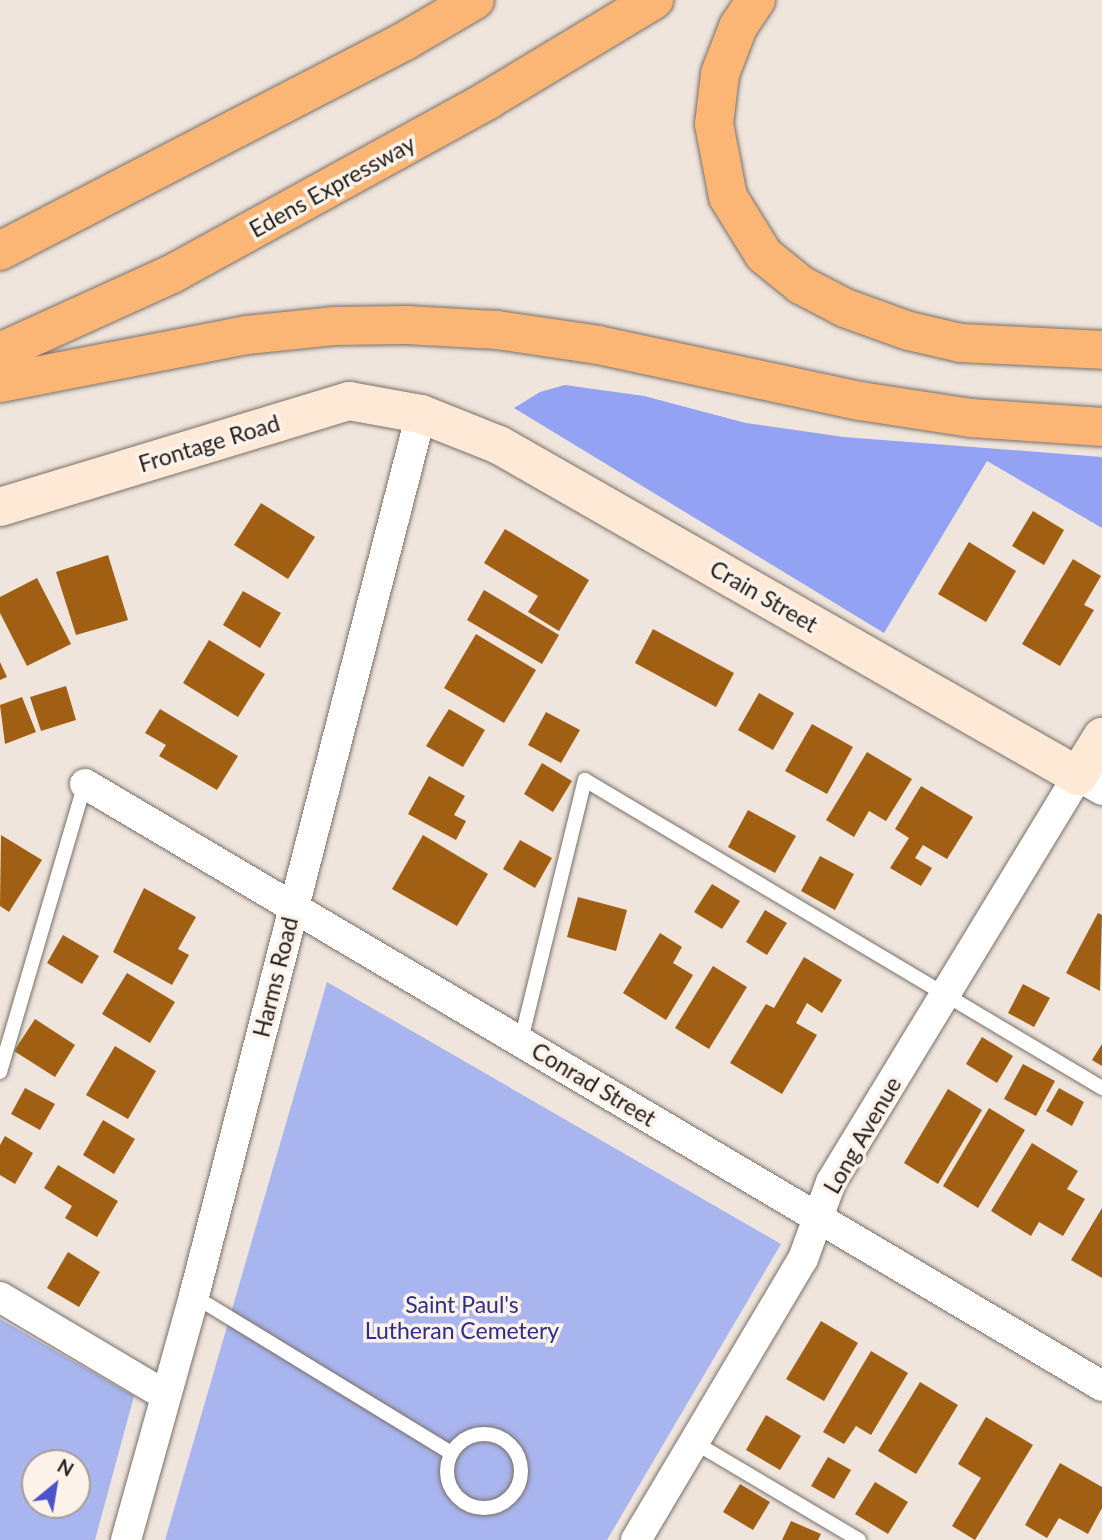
<!DOCTYPE html>
<style>
body{margin:0}
#map{position:relative;width:1102px;height:1540px;overflow:hidden;background:#f0e5dc;font-family:Lato,sans-serif}
div>[style]{position:absolute}
.green>*{inset:0;background:#a9b5ee}
.forest>*{inset:0;background:#93a2f2}
.building>*{inset:0;background:#a15f14}
.roads{filter:drop-shadow(0 0 2px #797068) drop-shadow(0 0 2px #797068)}
.lane>*{height:14px;margin:-7px;padding:0 7px;transform-origin:7px;border-radius:7px;background:#fff}
.lane>.ring{margin:-7px;padding:0;box-sizing:content-box;background:none;border:14px solid #fff;border-radius:50%}
.street>*{height:30px;margin:-15px;padding:0 15px;transform-origin:15px;border-radius:15px;background:#fff}
.secondary>*{height:38px;margin:-19px;padding:0 19px;transform-origin:19px;border-radius:19px;background:#fee9d6}
.highway>*{height:38px;margin:-19px;padding:0 19px;transform-origin:19px;border-radius:19px;background:#fbb676}
span{translate:-50% -50%;white-space:nowrap;text-align:center;line-height:1.15;-webkit-text-stroke:7px #fdf2e9;paint-order:stroke}
.street-label{font-size:23px;color:#24201d}
.park-label{font-size:23px;color:#2c2e89}
.north{position:absolute;left:21px;top:1449px;width:70px;height:70px;box-sizing:border-box;background:#fdf2e9;border:2px solid #a69e97;border-radius:50%;rotate:30deg;font-size:19px;font-weight:700;line-height:28px;text-align:center;color:#24201d}
.north::after{content:'';display:block;margin:auto;width:24px;height:32px;background:#4c53c9;clip-path:polygon(50% 0,100% 100%,50% 72%,0 100%)}
</style>
<div id="map">
<div class="green">
<div style="clip-path:polygon(327px 982px,781px 1244px,607px 1540px,165px 1540px)"></div>
<div style="clip-path:polygon(evenodd,0 1319px,134px 1396px,95px 1540px,0 1540px,0 1319px,77px 1463px,77px 1505px,35px 1505px,35px 1463px,77px 1463px)"></div>
</div>
<div class="forest">
<div style="clip-path:polygon(565px 385px,644px 396px,746px 423px,844px 437px,1102px 457px,1102px 528px,987px 461px,884px 633px,514px 408px,540px 392px)"></div>
</div>
<div class="building">
<div style="clip-path:polygon(261px 503px,315px 537px,288px 579px,234px 545px)"></div>
<div style="clip-path:polygon(1033px 511px,1064px 530px,1044px 565px,1012px 546px)"></div>
<div style="clip-path:polygon(505px 529px,589px 580px,559px 631px,528px 612px,538px 596px,484px 563px)"></div>
<div style="clip-path:polygon(969px 542px,1016px 571px,986px 622px,938px 594px)"></div>
<div style="clip-path:polygon(108px 555px,128px 620px,76px 635px,56px 572px)"></div>
<div style="clip-path:polygon(1073px 559px,1101px 576px,1084px 605px,1094px 610px,1060px 666px,1022px 644px)"></div>
<div style="clip-path:polygon(37px 578px,71px 644px,27px 666px,0 613px,0 597px)"></div>
<div style="clip-path:polygon(484px 590px,559px 635px,542px 664px,467px 620px)"></div>
<div style="clip-path:polygon(243px 591px,281px 613px,260px 648px,223px 625px)"></div>
<div style="clip-path:polygon(653px 629px,734px 673px,716px 707px,635px 663px)"></div>
<div style="clip-path:polygon(476px 634px,536px 670px,504px 723px,444px 688px)"></div>
<div style="clip-path:polygon(209px 640px,265px 674px,238px 717px,183px 683px)"></div>
<div style="clip-path:polygon(0 662px,7px 677px,0 680px)"></div>
<div style="clip-path:polygon(66px 686px,76px 720px,41px 731px,30px 697px)"></div>
<div style="clip-path:polygon(759px 693px,794px 713px,773px 750px,738px 730px)"></div>
<div style="clip-path:polygon(22px 697px,36px 732px,5px 744px,0 705px)"></div>
<div style="clip-path:polygon(160px 709px,238px 756px,217px 790px,159px 756px,166px 745px,145px 733px)"></div>
<div style="clip-path:polygon(449px 709px,485px 730px,463px 767px,426px 746px)"></div>
<div style="clip-path:polygon(546px 712px,580px 730px,561px 763px,528px 745px)"></div>
<div style="clip-path:polygon(812px 724px,853px 747px,827px 794px,785px 771px)"></div>
<div style="clip-path:polygon(867px 752px,912px 779px,886px 821px,869px 811px,854px 837px,826px 820px)"></div>
<div style="clip-path:polygon(542px 763px,572px 781px,553px 812px,524px 794px)"></div>
<div style="clip-path:polygon(429px 776px,465px 796px,454px 815px,466px 821px,456px 840px,408px 814px)"></div>
<div style="clip-path:polygon(921px 786px,973px 817px,947px 859px,923px 845px,915px 858px,932px 868px,921px 886px,890px 868px,909px 838px,895px 829px)"></div>
<div style="clip-path:polygon(748px 810px,796px 836px,775px 873px,728px 847px)"></div>
<div style="clip-path:polygon(1px 835px,42px 860px,9px 912px,0 906px)"></div>
<div style="clip-path:polygon(423px 835px,488px 874px,457px 926px,392px 889px)"></div>
<div style="clip-path:polygon(520px 840px,552px 858px,535px 888px,503px 869px)"></div>
<div style="clip-path:polygon(820px 856px,854px 874px,835px 910px,801px 891px)"></div>
<div style="clip-path:polygon(712px 884px,740px 901px,722px 929px,694px 912px)"></div>
<div style="clip-path:polygon(144px 888px,196px 917px,178px 949px,189px 955px,172px 985px,113px 952px)"></div>
<div style="clip-path:polygon(578px 897px,627px 910px,616px 951px,567px 937px)"></div>
<div style="clip-path:polygon(765px 910px,787px 923px,767px 955px,746px 942px)"></div>
<div style="clip-path:polygon(1098px 913px,1102px 915px,1100px 991px,1066px 973px)"></div>
<div style="clip-path:polygon(660px 933px,682px 947px,673px 963px,693px 975px,666px 1020px,623px 993px)"></div>
<div style="clip-path:polygon(63px 935px,99px 956px,82px 984px,47px 963px)"></div>
<div style="clip-path:polygon(804px 957px,842px 980px,822px 1013px,807px 1003px,796px 1023px,817px 1035px,782px 1094px,730px 1063px,766px 1004px,774px 1008px)"></div>
<div style="clip-path:polygon(713px 966px,747px 987px,709px 1049px,675px 1028px)"></div>
<div style="clip-path:polygon(127px 973px,175px 1002px,150px 1043px,102px 1014px)"></div>
<div style="clip-path:polygon(1023px 984px,1050px 998px,1034px 1027px,1008px 1013px)"></div>
<div style="clip-path:polygon(35px 1019px,75px 1045px,55px 1077px,14px 1051px)"></div>
<div style="clip-path:polygon(982px 1037px,1013px 1056px,997px 1083px,966px 1064px)"></div>
<div style="clip-path:polygon(1102px 1044px,1102px 1066px,1092px 1060px)"></div>
<div style="clip-path:polygon(115px 1046px,156px 1071px,128px 1119px,86px 1095px)"></div>
<div style="clip-path:polygon(1023px 1064px,1055px 1081px,1036px 1116px,1004px 1099px)"></div>
<div style="clip-path:polygon(25px 1088px,55px 1104px,40px 1130px,11px 1114px)"></div>
<div style="clip-path:polygon(1059px 1088px,1084px 1102px,1072px 1126px,1046px 1111px)"></div>
<div style="clip-path:polygon(948px 1089px,982px 1110px,938px 1184px,904px 1163px)"></div>
<div style="clip-path:polygon(989px 1108px,1025px 1130px,978px 1208px,943px 1186px)"></div>
<div style="clip-path:polygon(103px 1120px,135px 1139px,114px 1174px,83px 1155px)"></div>
<div style="clip-path:polygon(5px 1136px,33px 1153px,15px 1184px,0 1175px,0 1145px)"></div>
<div style="clip-path:polygon(1032px 1143px,1078px 1171px,1067px 1189px,1085px 1199px,1063px 1236px,1039px 1222px,1031px 1236px,991px 1211px)"></div>
<div style="clip-path:polygon(58px 1165px,118px 1201px,97px 1237px,65px 1218px,72px 1206px,44px 1188px)"></div>
<div style="clip-path:polygon(1102px 1208px,1102px 1278px,1071px 1260px)"></div>
<div style="clip-path:polygon(68px 1252px,100px 1272px,79px 1307px,47px 1288px)"></div>
<div style="clip-path:polygon(821px 1321px,858px 1343px,824px 1401px,786px 1379px)"></div>
<div style="clip-path:polygon(871px 1351px,908px 1373px,871px 1435px,856px 1426px,844px 1444px,823px 1432px)"></div>
<div style="clip-path:polygon(920px 1382px,958px 1405px,916px 1474px,878px 1451px)"></div>
<div style="clip-path:polygon(766px 1415px,801px 1436px,780px 1470px,746px 1450px)"></div>
<div style="clip-path:polygon(986px 1417px,1033px 1445px,975px 1540px,952px 1526px,981px 1478px,958px 1464px)"></div>
<div style="clip-path:polygon(828px 1457px,851px 1470px,834px 1499px,811px 1486px)"></div>
<div style="clip-path:polygon(1060px 1463px,1102px 1487px,1102px 1508px,1088px 1534px,1059px 1518px,1047px 1538px,1025px 1525px)"></div>
<div style="clip-path:polygon(875px 1482px,908px 1502px,888px 1534px,855px 1514px)"></div>
<div style="clip-path:polygon(740px 1484px,770px 1502px,753px 1530px,723px 1512px)"></div>
<div style="clip-path:polygon(791px 1521px,821px 1534px,818px 1540px,782px 1540px)"></div>
</div>
<div class="roads">
<div class="lane">
<div style="left:521px;top:1040px;width:268px;rotate:-76.2deg"></div>
<div style="left:585px;top:780px;width:602px;rotate:30.78deg"></div>
<div style="left:0;top:1072px;width:300px;rotate:-73.6deg"></div>
<div style="left:194px;top:1296px;width:301px;rotate:31.4deg"></div>
<div class="ring" style="left:447px;top:1434px;width:60px;height:60px"></div>
<div style="left:694px;top:1442px;width:192px;rotate:30.7deg"></div>
</div>
<div class="street">
<div style="left:85px;top:784px;width:1182px;rotate:30.62deg"></div>
<div style="left:0;top:1297px;width:192px;rotate:30.7deg"></div>
<div style="left:126px;top:1540px;width:253px;rotate:-74.4deg"></div>
<div style="left:194px;top:1296px;width:911px;rotate:-75.57deg"></div>
<div style="left:636px;top:1540px;width:327px;rotate:-59.3deg"></div>
<div style="left:803px;top:1259px;width:82px;rotate:-70deg"></div>
<div style="left:831px;top:1182px;width:475px;rotate:-58.7deg"></div>
<div style="left:1078px;top:776px;width:28px;rotate:30deg"></div>
</div>
<div class="secondary">
<div style="left:0;top:507px;width:365px;rotate:-16.9deg"></div>
<div style="left:349px;top:401px;width:73px;rotate:10.2deg"></div>
<div style="left:421px;top:414px;width:84px;rotate:21.7deg"></div>
<div style="left:499px;top:445px;width:667px;rotate:29.76deg"></div>
<div style="left:1078px;top:776px;width:46px;rotate:-58.4deg"></div>
</div>
<div class="highway">
<div style="left:756px;top:0;width:32px;rotate:124deg"></div>
<div style="left:738px;top:27px;width:50px;rotate:111deg"></div>
<div style="left:720px;top:74px;width:50px;rotate:96.8deg"></div>
<div style="left:714px;top:124px;width:74px;rotate:79.1deg"></div>
<div style="left:728px;top:197px;width:68px;rotate:58.2deg"></div>
<div style="left:764px;top:255px;width:48px;rotate:39deg"></div>
<div style="left:801px;top:285px;width:50px;rotate:27.6deg"></div>
<div style="left:845px;top:308px;width:68px;rotate:19.8deg"></div>
<div style="left:909px;top:331px;width:53px;rotate:13deg"></div>
<div style="left:961px;top:343px;width:141px;rotate:2.8deg"></div>
<div style="left:0;top:251px;width:456px;rotate:-27.4deg"></div>
<div style="left:405px;top:41px;width:81px;rotate:-30.4deg"></div>
<div style="left:0;top:352px;width:189px;rotate:-24.4deg"></div>
<div style="left:172px;top:274px;width:361px;rotate:-28.8deg"></div>
<div style="left:488px;top:100px;width:194px;rotate:-31.1deg"></div>
<div style="left:0;top:383px;width:252px;rotate:-11deg"></div>
<div style="left:247px;top:335px;width:87px;rotate:-5.9deg"></div>
<div style="left:334px;top:326px;width:73px;rotate:-0.8deg"></div>
<div style="left:407px;top:325px;width:90px;rotate:3.2deg"></div>
<div style="left:497px;top:330px;width:102px;rotate:8.4deg"></div>
<div style="left:598px;top:345px;width:268px;rotate:12.1deg"></div>
<div style="left:860px;top:401px;width:112px;rotate:8.7deg"></div>
<div style="left:971px;top:418px;width:131px;rotate:3.9deg"></div>
</div>
</div>
<div class="street-label">
<span style="left:332px;top:186px;rotate:-29deg">Edens Expressway</span>
<span style="left:209px;top:443px;rotate:-17deg">Frontage Road</span>
<span style="left:764px;top:596px;rotate:30deg">Crain Street</span>
<span style="left:275px;top:977px;rotate:-76deg">Harms Road</span>
<span style="left:594px;top:1084px;rotate:31deg">Conrad Street</span>
<span style="left:862px;top:1135px;rotate:-60deg">Long Avenue</span>
</div>
<div class="park-label">
<span style="left:462px;top:1317px">Saint Paul's<br>Lutheran Cemetery</span>
</div>
<div class="north">N</div>
</div>
